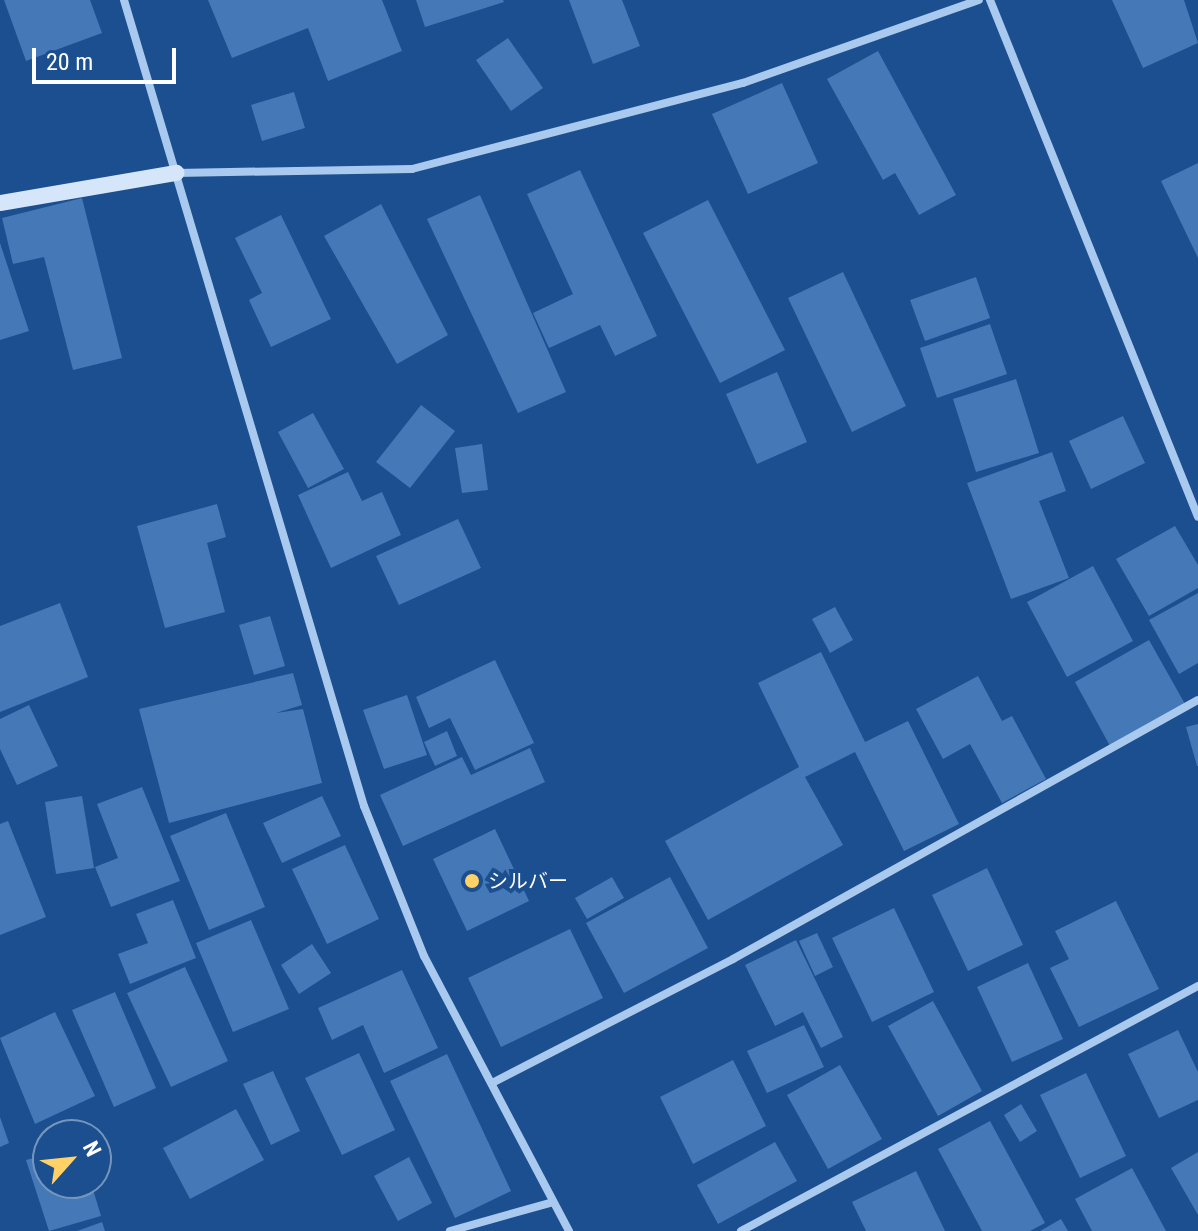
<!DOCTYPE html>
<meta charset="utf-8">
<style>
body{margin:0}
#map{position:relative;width:1198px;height:1231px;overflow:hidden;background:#1b4f8f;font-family:"Roboto Condensed","Noto Sans JP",sans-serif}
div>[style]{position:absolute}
.building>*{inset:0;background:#4478b7}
.street>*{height:8px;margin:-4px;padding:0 4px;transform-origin:4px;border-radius:4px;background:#a9c9ee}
.secondary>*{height:16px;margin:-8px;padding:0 8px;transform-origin:8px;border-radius:8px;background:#d6e6fa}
.dots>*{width:22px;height:22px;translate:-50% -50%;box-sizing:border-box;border:4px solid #1b4f8f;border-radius:50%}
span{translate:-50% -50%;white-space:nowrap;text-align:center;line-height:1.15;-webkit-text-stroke:8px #1b4f8f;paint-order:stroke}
.poi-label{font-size:20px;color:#fff}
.left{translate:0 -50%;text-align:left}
.north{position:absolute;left:32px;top:1119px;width:80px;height:80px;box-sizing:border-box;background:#1b4f8f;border:2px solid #7695bc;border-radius:50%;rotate:63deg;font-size:22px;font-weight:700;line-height:32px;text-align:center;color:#fff}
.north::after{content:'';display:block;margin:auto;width:28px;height:36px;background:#ffd166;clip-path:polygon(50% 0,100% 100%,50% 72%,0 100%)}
.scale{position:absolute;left:32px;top:48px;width:144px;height:36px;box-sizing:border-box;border:4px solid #fff;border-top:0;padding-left:10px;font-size:24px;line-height:28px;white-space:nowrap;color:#fff;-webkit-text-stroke:6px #1b4f8f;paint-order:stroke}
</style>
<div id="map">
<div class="building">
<div style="clip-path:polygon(4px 0,90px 0,102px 33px,26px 61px)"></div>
<div style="clip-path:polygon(208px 0,382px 0,402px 51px,328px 81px,308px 28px,232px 58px)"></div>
<div style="clip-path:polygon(416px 0,503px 0,504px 2px,425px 27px)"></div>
<div style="clip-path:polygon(569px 0,622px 0,640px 46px,593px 64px)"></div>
<div style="clip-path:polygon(1112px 0,1184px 0,1198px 43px,1143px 68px)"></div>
<div style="clip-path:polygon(508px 38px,543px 88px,511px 111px,476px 60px)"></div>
<div style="clip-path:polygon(878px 51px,956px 195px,919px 215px,895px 173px,883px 180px,827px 79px)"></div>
<div style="clip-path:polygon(782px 83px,818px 163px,748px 194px,712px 114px)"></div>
<div style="clip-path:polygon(294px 92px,305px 128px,262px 141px,251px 105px)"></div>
<div style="clip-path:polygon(1198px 163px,1198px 258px,1161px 181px)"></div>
<div style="clip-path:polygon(580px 170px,657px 336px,615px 356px,600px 325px,549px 348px,533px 313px,573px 294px,527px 194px)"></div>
<div style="clip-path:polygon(480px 195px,566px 392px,518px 413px,427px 219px)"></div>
<div style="clip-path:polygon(82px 198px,122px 358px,73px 370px,44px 257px,13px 264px,2px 218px)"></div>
<div style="clip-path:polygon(708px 200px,785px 350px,720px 383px,643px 233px)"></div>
<div style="clip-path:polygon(381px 204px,448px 335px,397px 364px,324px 236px)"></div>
<div style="clip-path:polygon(281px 215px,331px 319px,271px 347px,249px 300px,262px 293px,235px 238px)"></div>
<div style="clip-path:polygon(0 243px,29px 331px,0 340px)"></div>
<div style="clip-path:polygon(843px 272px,906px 406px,852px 432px,788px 298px)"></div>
<div style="clip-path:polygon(976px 277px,990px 318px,925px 341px,910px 300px)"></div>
<div style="clip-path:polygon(990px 324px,1007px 374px,937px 398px,920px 348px)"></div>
<div style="clip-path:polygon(777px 372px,807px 442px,757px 464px,726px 394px)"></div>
<div style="clip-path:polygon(1016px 379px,1039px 453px,976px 472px,953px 399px)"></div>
<div style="clip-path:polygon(421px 405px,455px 431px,410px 488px,376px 462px)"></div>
<div style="clip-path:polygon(313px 413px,344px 469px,308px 488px,278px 432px)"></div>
<div style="clip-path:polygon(1123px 416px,1145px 463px,1091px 489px,1069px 441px)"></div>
<div style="clip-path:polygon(482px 444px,488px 490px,462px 493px,455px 448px)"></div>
<div style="clip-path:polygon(1052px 452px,1066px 491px,1039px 501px,1069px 578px,1011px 599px,967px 483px)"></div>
<div style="clip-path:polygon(348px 472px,362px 501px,382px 492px,401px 535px,331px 568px,298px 495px)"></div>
<div style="clip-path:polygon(217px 504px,226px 537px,207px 543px,225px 612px,165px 628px,137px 526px)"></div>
<div style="clip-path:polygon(458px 519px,481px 568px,399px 605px,376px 556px)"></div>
<div style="clip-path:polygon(1175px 526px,1198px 565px,1198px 588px,1149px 616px,1116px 559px)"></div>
<div style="clip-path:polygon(1093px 566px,1133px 641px,1067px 677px,1027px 602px)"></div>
<div style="clip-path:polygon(1198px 593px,1198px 663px,1179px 674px,1149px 620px)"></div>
<div style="clip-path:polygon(60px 603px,88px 677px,0 712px,0 626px)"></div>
<div style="clip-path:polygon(835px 607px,853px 640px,830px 653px,812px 619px)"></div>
<div style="clip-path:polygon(270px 616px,285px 666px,254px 675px,239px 625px)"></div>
<div style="clip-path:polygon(1149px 640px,1185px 704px,1110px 746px,1075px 682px)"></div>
<div style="clip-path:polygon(821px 652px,865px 742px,908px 721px,959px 824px,904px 851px,855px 752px,805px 777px,843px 845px,708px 920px,665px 841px,799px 767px,758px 683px)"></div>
<div style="clip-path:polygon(495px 660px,534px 743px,475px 770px,450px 718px,429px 728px,416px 697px)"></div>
<div style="clip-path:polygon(293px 673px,302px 705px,276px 713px,303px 709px,322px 783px,169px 823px,139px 709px)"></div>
<div style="clip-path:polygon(978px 676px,1002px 721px,1012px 716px,1046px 779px,1002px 803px,970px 744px,943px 759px,916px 709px)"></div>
<div style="clip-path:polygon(407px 695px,427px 755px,384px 769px,363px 710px)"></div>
<div style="clip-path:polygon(29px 705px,58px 766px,17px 785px,0 749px,0 719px)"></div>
<div style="clip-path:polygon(1198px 724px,1198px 766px,1197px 766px,1186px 727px)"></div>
<div style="clip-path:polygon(447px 731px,457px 756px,435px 766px,424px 742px)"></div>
<div style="clip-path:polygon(530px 748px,545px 782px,403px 846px,380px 795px,462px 757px,471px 775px)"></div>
<div style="clip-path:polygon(142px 787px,180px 881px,111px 907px,95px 867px,118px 858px,97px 804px)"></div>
<div style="clip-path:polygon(82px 796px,94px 868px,56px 874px,45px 802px)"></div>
<div style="clip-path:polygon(322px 796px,341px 836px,282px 863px,263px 823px)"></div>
<div style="clip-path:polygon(226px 813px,265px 907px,209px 930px,170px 836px)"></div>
<div style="clip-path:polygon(8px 821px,46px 917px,0 935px,0 824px)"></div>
<div style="clip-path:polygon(495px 829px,529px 901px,467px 931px,433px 859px)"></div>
<div style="clip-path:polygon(345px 845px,379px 919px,327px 944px,292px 869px)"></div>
<div style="clip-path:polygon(987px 868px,1023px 945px,968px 971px,932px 895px)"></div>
<div style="clip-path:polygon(612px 877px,624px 898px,587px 919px,575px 898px)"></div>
<div style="clip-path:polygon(670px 877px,708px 948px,624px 993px,586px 923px)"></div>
<div style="clip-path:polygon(173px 900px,196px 958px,130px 984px,118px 954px,148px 943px,136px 914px)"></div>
<div style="clip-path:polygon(1116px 901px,1159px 989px,1079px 1027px,1050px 968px,1069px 959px,1055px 931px)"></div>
<div style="clip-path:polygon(894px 908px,934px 992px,872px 1022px,832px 938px)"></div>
<div style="clip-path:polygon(251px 920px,289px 1009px,233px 1032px,196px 943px)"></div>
<div style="clip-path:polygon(570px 929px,603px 998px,501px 1047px,468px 978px)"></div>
<div style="clip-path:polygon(817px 933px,833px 967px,815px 976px,799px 941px)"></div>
<div style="clip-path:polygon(796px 940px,843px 1037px,821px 1048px,803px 1012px,775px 1026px,745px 965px)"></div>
<div style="clip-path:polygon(312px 944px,331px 973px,299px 994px,281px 965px)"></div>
<div style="clip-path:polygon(1028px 963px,1063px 1039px,1012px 1062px,977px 987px)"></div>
<div style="clip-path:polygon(185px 967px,228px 1061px,171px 1087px,127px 993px)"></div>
<div style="clip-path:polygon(402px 970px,438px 1048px,384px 1073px,363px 1025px,332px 1040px,318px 1008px)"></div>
<div style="clip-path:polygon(115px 992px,156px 1088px,114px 1107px,72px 1010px)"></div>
<div style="clip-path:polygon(933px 1001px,982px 1091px,938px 1116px,888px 1026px)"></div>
<div style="clip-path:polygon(55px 1012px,95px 1096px,35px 1124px,0 1038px)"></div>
<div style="clip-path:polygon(804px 1025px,824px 1067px,767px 1093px,747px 1051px)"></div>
<div style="clip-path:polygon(1178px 1030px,1198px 1072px,1198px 1100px,1159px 1118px,1128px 1054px)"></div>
<div style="clip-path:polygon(359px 1053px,395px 1130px,342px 1155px,305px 1078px)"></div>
<div style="clip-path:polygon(447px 1054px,511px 1191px,455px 1218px,390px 1081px)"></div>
<div style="clip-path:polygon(733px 1060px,766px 1126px,693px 1164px,660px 1097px)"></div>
<div style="clip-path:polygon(840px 1065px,882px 1139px,828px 1169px,787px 1095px)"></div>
<div style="clip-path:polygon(273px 1071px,300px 1131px,271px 1145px,243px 1084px)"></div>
<div style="clip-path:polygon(1086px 1073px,1126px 1156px,1080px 1178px,1040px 1095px)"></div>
<div style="clip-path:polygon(1021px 1104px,1037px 1131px,1020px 1142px,1004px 1115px)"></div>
<div style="clip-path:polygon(236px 1109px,264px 1160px,190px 1199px,163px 1148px)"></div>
<div style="clip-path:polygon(0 1117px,9px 1143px,0 1147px)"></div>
<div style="clip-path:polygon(990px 1121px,1045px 1223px,1030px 1231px,982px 1231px,938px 1149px)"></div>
<div style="clip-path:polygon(775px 1142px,797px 1181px,718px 1224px,697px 1185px)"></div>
<div style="clip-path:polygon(1198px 1152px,1198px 1215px,1171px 1168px)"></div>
<div style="clip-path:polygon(48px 1154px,48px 1183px,91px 1183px,101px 1216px,49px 1231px,26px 1160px)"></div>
<div style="clip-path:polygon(409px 1157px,432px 1203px,398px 1221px,374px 1176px)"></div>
<div style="clip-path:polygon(1132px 1168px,1166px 1231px,1092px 1231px,1075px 1199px)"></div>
<div style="clip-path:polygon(916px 1171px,945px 1231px,866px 1231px,852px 1202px)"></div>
<div style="clip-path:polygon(1061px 1219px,1068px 1231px,1040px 1231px)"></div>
<div style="clip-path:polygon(102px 1222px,105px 1231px,77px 1231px)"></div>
</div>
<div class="street">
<div style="left:124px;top:0;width:841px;rotate:73.42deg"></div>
<div style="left:364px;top:806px;width:162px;rotate:68.2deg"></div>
<div style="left:424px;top:956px;width:311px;rotate:62.2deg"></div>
<div style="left:990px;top:0;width:557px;rotate:68.08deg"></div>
<div style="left:176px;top:173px;width:236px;rotate:-1deg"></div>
<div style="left:412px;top:169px;width:342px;rotate:-14.6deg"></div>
<div style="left:743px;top:83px;width:250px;rotate:-19.4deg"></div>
<div style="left:494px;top:1082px;width:269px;rotate:-27.2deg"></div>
<div style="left:733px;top:959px;width:532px;rotate:-29.12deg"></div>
<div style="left:450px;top:1231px;width:107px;rotate:-15.7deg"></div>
<div style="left:741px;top:1231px;width:519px;rotate:-28.2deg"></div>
</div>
<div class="secondary">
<div style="left:0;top:203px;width:179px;rotate:-9.7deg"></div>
</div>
<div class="dots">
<div style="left:472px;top:881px;background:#ffd166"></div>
</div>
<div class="poi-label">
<span class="left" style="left:488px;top:881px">シルバー</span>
</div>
<div class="north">N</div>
<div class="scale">20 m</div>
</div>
